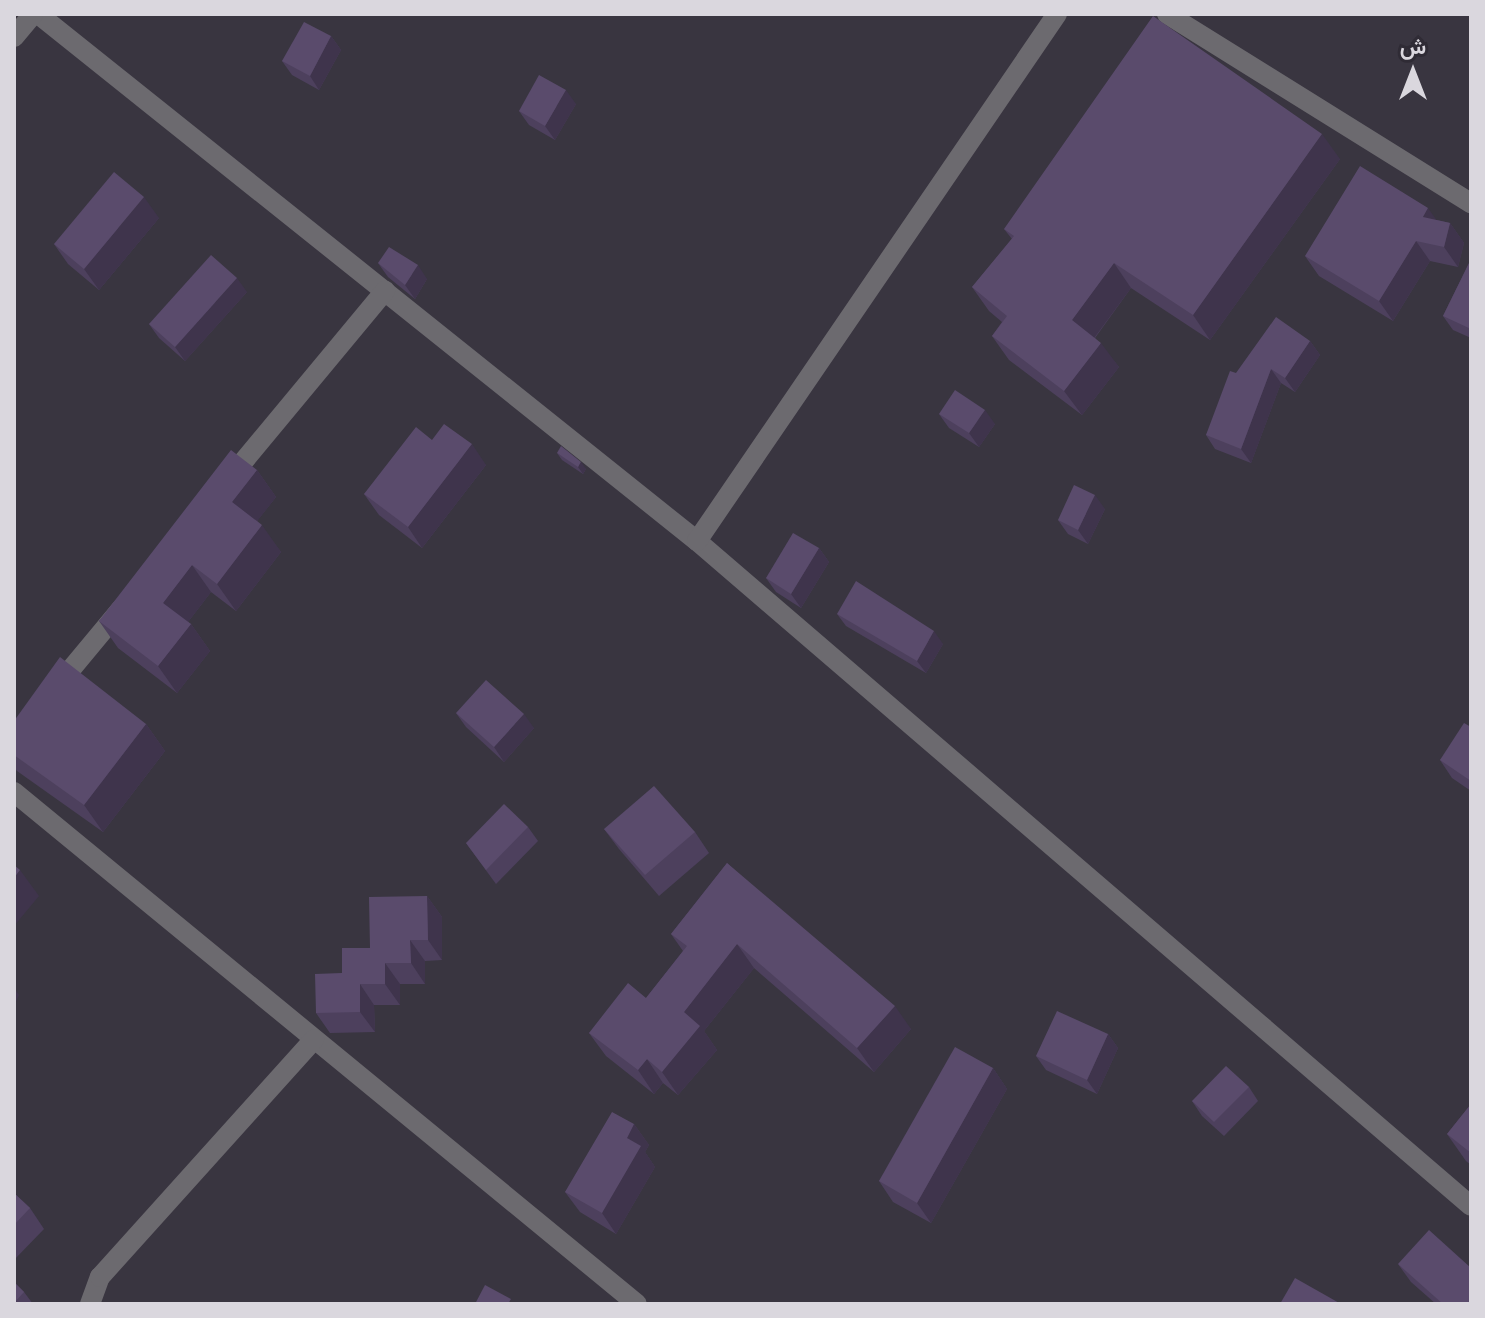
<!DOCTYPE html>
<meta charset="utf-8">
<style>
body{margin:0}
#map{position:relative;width:1485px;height:1318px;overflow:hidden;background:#393540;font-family:"Sofia Sans Condensed",Vazirmatn,sans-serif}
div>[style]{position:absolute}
.minor>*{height:20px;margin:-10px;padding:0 10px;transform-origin:10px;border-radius:10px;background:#6c6a6f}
.wall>*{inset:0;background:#4d405d}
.shaded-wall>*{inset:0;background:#3f344c}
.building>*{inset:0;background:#5a4b6c}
span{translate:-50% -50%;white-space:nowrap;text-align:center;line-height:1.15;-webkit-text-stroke:7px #2f2b35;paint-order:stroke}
.frame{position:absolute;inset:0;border:16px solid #dad7de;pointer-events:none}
.north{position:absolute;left:1373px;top:32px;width:80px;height:80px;-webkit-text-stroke:6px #2f2b35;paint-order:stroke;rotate:0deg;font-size:22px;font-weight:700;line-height:32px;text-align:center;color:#dad7de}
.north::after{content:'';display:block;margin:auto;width:28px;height:36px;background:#dad7de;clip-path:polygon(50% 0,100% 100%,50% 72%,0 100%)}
</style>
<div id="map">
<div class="minor">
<div style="left:38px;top:14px;width:844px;rotate:38.65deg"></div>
<div style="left:697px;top:541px;width:1020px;rotate:40.67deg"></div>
<div style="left:1167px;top:14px;width:358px;rotate:31.9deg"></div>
<div style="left:14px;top:37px;width:30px;rotate:-50deg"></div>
<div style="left:228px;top:480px;width:246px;rotate:-50.3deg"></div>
<div style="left:697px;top:541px;width:638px;rotate:-55.66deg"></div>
<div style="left:57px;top:686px;width:100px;rotate:-50.3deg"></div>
<div style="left:14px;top:792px;width:806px;rotate:39.41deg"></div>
<div style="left:90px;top:1304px;width:29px;rotate:-70deg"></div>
<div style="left:100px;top:1277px;width:320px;rotate:-48deg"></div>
</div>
<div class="wall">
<div style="clip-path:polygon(331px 36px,341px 50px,319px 90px,292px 75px,282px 61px)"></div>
<div style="clip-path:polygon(576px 104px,555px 140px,529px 125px,519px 111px)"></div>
<div style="clip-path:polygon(1340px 159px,1210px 340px,1131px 288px,1095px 338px,1119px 367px,1082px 415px,1009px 360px,992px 336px,1002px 322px,989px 311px,972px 287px,1012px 239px,1004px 229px)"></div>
<div style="clip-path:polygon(159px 218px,99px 290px,68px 264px,54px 244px)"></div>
<div style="clip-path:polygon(1437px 220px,1450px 223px,1464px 243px,1458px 267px,1430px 261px,1393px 321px,1319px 276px,1305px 256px)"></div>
<div style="clip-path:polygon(1471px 259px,1471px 338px,1453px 330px,1443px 316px)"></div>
<div style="clip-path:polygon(378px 263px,427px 279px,415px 299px,388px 277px)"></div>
<div style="clip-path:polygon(247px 292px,185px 361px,159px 338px,149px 324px)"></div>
<div style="clip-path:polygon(1310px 341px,1320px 355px,1295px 392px,1281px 383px,1251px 463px,1215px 449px,1206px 435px,1236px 373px)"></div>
<div style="clip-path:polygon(939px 414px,995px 424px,979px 447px,949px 428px)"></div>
<div style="clip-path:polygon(432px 440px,486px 465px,422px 548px,379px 515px,364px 494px)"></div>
<div style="clip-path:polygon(557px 453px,586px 469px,583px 474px,562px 460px)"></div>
<div style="clip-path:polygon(257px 470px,276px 497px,257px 521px,281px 552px,236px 611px,211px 592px,188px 622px,191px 624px,210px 651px,177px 693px,118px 648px,99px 621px)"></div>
<div style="clip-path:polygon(1105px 509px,1088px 544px,1068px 534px,1058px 520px)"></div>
<div style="clip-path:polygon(819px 548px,829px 562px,801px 608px,776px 592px,766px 578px)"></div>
<div style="clip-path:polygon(837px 614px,943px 644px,926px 673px,846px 626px)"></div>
<div style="clip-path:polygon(456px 713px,534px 728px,504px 762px,466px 727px)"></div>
<div style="clip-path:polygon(14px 721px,146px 724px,165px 751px,103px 832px,17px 771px,14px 767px)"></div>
<div style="clip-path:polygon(1471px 727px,1471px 791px,1452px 778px,1440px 760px)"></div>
<div style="clip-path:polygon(528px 827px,538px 841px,496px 884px,466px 843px)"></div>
<div style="clip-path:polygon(604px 829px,695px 832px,709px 853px,659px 896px,619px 849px)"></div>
<div style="clip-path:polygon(727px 863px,911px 1029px,874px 1072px,754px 968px,704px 1031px,717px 1050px,678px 1095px,663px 1083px,654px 1094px,606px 1056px,589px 1033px,646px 998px,683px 951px,671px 934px)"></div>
<div style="clip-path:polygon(427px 896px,442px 917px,442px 960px,425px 961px,425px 984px,400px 984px,400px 1005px,374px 1005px,375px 1032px,330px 1033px,316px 1013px,342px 973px)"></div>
<div style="clip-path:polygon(1108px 1034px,1118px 1048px,1097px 1094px,1046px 1070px,1036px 1056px)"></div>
<div style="clip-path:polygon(993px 1068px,1007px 1089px,931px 1223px,893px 1202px,879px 1181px)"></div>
<div style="clip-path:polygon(1249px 1087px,1258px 1101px,1224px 1136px,1202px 1116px,1192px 1101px)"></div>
<div style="clip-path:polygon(1471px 1104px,1471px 1165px,1466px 1161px,1447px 1134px)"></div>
<div style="clip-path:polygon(634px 1124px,649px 1145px,645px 1152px,655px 1167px,616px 1234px,580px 1212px,565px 1192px)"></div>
<div style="clip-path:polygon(14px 1193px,30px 1208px,44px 1229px,14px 1260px)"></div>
<div style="clip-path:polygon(1398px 1264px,1471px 1304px,1436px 1304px,1411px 1282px)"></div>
<div style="clip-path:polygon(14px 1282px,24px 1292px,33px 1304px,14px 1304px)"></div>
</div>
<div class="shaded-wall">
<div style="clip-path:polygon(331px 36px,341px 50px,319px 90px,310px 76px)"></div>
<div style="clip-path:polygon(566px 90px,576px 104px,555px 140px,545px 126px)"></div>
<div style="clip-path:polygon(1322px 134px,1340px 159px,1210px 340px,1193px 315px)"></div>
<div style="clip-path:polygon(144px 197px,159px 218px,99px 290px,84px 269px)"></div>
<div style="clip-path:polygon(1428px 208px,1442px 228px,1423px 217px)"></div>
<div style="clip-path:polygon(1450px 223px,1464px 243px,1458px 267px,1444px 247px)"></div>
<div style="clip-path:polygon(1416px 241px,1430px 261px,1393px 321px,1379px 301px)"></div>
<div style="clip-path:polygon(1114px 263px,1131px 288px,1089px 345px,1072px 320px)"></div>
<div style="clip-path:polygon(418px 265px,427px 279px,415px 299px,405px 285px)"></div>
<div style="clip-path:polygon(237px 278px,247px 292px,185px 361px,175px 347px)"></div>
<div style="clip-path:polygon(1310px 341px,1320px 355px,1295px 392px,1285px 378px)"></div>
<div style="clip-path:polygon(1101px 343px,1119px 367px,1082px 415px,1064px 391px)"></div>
<div style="clip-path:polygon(1271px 369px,1281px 383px,1251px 463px,1241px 449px)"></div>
<div style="clip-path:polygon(985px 410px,995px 424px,979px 447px,969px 433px)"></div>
<div style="clip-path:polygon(472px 444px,486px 465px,422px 548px,408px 527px)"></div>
<div style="clip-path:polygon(581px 462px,586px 469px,583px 474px,578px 467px)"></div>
<div style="clip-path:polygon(257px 470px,276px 497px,251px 529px,232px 502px)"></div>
<div style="clip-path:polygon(1095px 495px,1105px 509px,1088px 544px,1078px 530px)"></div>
<div style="clip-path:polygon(262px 525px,281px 552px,236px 611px,217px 584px)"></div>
<div style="clip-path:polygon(819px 548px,829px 562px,801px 608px,791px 594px)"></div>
<div style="clip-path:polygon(192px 565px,211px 592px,182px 630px,163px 603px)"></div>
<div style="clip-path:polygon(191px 624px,210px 651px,177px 693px,158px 666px)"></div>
<div style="clip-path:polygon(934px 631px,943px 644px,926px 673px,917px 661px)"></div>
<div style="clip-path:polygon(524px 714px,534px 728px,504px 762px,494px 747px)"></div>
<div style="clip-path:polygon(146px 724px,165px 751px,103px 832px,84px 805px)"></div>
<div style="clip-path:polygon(20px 870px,39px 896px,14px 926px,14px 878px)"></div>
<div style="clip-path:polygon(427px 896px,442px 917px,442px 960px,428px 940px)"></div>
<div style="clip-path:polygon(410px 940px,425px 961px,425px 984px,411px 963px)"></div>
<div style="clip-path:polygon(737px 944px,754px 968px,704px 1031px,717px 1050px,678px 1095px,662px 1072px,684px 1012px)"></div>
<div style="clip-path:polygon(385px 963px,400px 984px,400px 1005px,385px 984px)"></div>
<div style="clip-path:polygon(360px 984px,374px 1005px,375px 1032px,360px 1012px)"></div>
<div style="clip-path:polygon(14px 988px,19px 995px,14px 1006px)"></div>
<div style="clip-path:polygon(895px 1006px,911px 1029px,874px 1072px,857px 1048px)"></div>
<div style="clip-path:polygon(1108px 1034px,1118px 1048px,1097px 1094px,1087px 1080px)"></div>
<div style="clip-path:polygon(647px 1059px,663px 1083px,654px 1094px,638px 1070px)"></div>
<div style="clip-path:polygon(993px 1068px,1007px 1089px,931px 1223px,917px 1203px)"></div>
<div style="clip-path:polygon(634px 1124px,649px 1145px,645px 1152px,655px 1167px,616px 1234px,602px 1213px,627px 1138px)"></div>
</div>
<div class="building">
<div style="clip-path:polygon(1153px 16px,1322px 134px,1193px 315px,1114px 263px,1072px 320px,1101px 343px,1064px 391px,992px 336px,1007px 316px,972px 287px,1014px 236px,1004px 229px)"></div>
<div style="clip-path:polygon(304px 22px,331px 36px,310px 76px,282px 61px)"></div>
<div style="clip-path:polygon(539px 75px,566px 90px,545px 126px,519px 111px)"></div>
<div style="clip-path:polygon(1360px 166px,1428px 208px,1423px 217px,1450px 223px,1444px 247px,1416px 241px,1379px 301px,1305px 256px)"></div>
<div style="clip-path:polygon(114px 172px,144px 197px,84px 269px,54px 244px)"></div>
<div style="clip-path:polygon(389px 247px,418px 265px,405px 285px,378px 263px)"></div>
<div style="clip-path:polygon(211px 255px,237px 278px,175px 347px,149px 324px)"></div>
<div style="clip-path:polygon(1471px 259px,1471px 329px,1443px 316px)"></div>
<div style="clip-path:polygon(1276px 317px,1310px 341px,1285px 378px,1271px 369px,1241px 449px,1206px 435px,1230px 371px,1236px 373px)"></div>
<div style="clip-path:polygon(955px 390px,985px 410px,969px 433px,939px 414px)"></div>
<div style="clip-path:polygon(444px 424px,472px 444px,408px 527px,364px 494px,416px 427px,432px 440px)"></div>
<div style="clip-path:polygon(561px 446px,581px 462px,578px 467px,557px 453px)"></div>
<div style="clip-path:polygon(231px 450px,257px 470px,232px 502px,262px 525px,217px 584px,192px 565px,163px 603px,191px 624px,158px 666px,99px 621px)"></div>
<div style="clip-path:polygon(1074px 485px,1095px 495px,1078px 530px,1058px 520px)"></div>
<div style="clip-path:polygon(793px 533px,819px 548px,791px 594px,766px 578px)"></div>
<div style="clip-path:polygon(856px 581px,934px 631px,917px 661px,837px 614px)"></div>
<div style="clip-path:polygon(60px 657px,146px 724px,84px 805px,14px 755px,14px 721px)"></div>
<div style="clip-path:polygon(486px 680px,524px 714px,494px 747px,456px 713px)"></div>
<div style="clip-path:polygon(1464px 723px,1471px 727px,1471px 781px,1440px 760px)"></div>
<div style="clip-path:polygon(654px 786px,695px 832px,645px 875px,604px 829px)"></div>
<div style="clip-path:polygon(504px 804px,528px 827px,486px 870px,466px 843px)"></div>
<div style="clip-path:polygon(727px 863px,895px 1006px,857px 1048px,737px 944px,684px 1012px,700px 1026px,662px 1072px,647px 1059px,638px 1070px,589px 1033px,628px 983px,646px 998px,687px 946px,671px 934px)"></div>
<div style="clip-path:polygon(14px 865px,20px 870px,14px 878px)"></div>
<div style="clip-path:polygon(427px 896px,428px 940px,410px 940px,411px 963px,385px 963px,385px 984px,360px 984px,360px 1012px,316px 1013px,315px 974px,342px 973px,342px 948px,370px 948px,369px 897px)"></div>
<div style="clip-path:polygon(1057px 1011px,1108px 1034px,1087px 1080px,1036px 1056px)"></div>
<div style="clip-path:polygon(955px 1047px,993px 1068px,917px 1203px,879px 1181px)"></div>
<div style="clip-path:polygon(1226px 1066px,1249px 1087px,1214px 1122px,1192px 1101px)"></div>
<div style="clip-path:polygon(1471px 1104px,1471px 1153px,1447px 1134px)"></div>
<div style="clip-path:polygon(612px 1112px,634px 1124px,627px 1138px,641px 1146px,602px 1213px,565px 1192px)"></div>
<div style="clip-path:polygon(14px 1193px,30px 1208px,14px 1225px)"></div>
<div style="clip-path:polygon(1429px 1230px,1471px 1268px,1471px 1304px,1443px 1304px,1398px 1264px)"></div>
<div style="clip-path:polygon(1295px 1278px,1341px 1304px,1280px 1304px)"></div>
<div style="clip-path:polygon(14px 1282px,24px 1292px,14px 1303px)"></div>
<div style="clip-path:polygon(485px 1285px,511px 1299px,508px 1304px,475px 1304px)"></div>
</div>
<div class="frame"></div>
<div class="north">ش</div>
</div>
